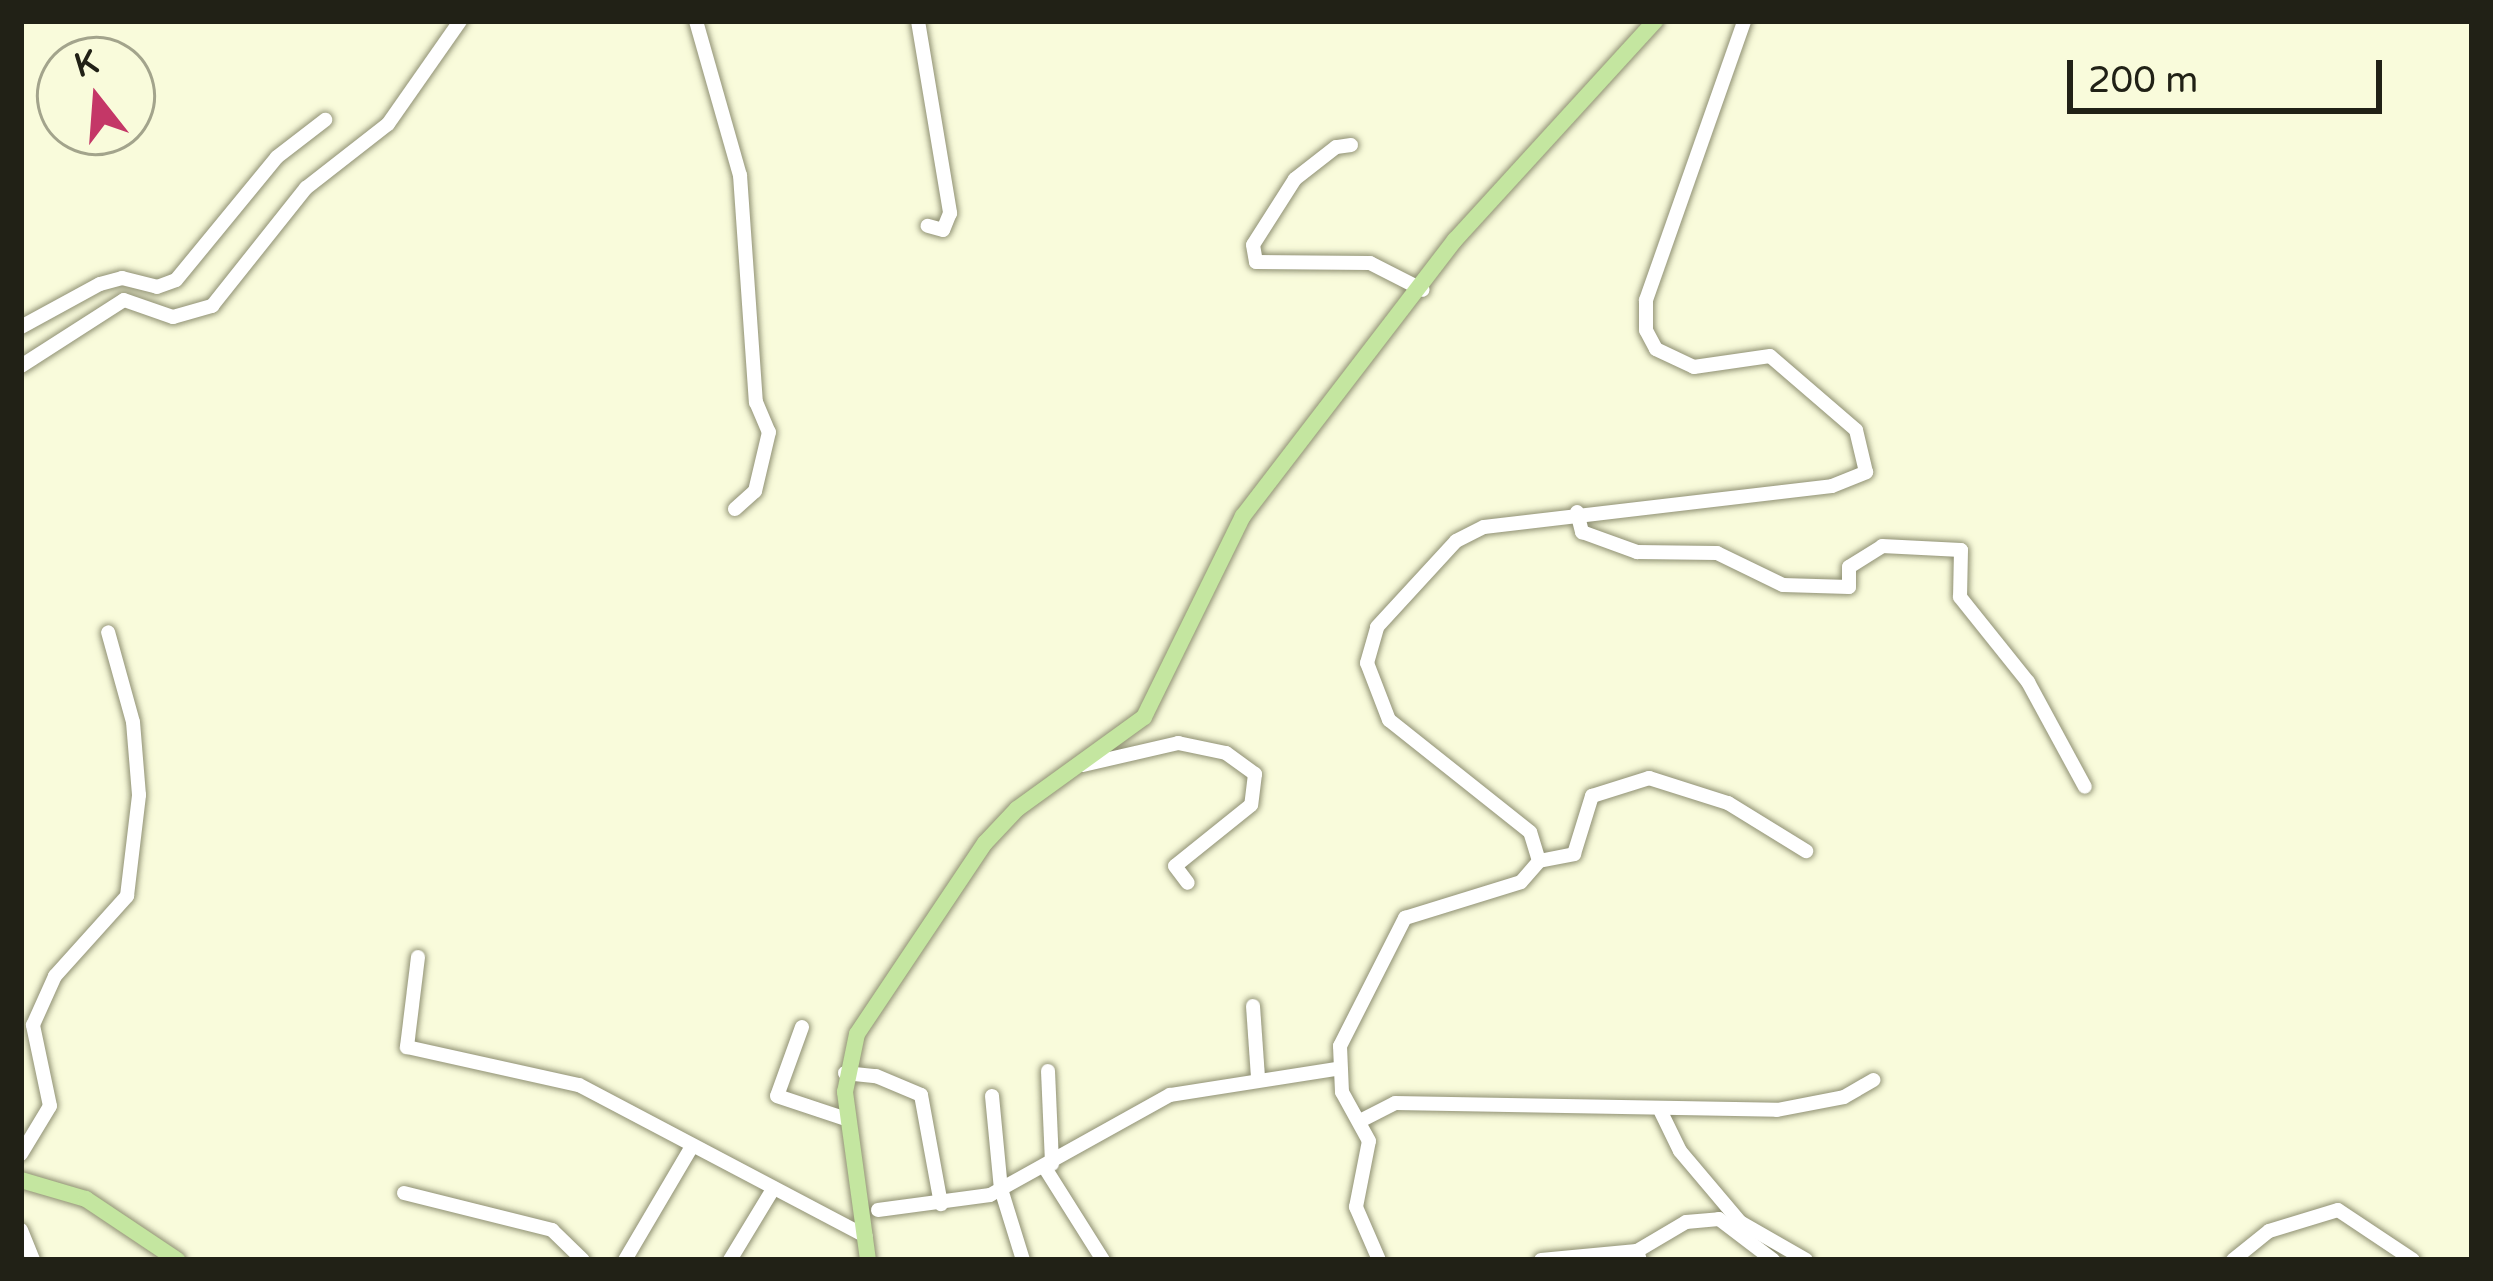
<!DOCTYPE html>
<style>
body{margin:0}
#map{position:relative;width:2493px;height:1281px;overflow:hidden;background:#f9fbdb;font-family:"Varela Round",sans-serif}
div>[style]{position:absolute}
.roads{filter:drop-shadow(0 0 3px #8f9073) drop-shadow(0 0 3px #8f9073)}
.minor>*{height:14px;margin:-7px;padding:0 7px;transform-origin:7px;border-radius:7px;background:#fff}
.major>*{height:16px;margin:-8px;padding:0 8px;transform-origin:8px;border-radius:8px;background:#c4e6a0}
span{translate:-50% -50%;white-space:nowrap;text-align:center;line-height:1.15;-webkit-text-stroke:12px #f9fbdb;paint-order:stroke}
.frame{position:absolute;inset:0;border:24px solid #212116;pointer-events:none}
.north{position:absolute;left:36px;top:36px;width:120px;height:120px;box-sizing:border-box;background:#f9fbdb;border:3px solid #a3a48c;border-radius:50%;rotate:343deg;font-size:33px;font-weight:700;line-height:48px;text-align:center;color:#212116}
.north::after{content:'';display:block;margin:auto;width:42px;height:54px;background:#c43767;clip-path:polygon(50% 0,100% 100%,50% 72%,0 100%)}
.scale{position:absolute;left:2067px;top:60px;width:315px;height:54px;box-sizing:border-box;border:6px solid #212116;border-top:0;padding-left:15px;font-size:36px;line-height:42px;white-space:nowrap;color:#212116;-webkit-text-stroke:9px #f9fbdb;paint-order:stroke}
</style>
<div id="map">
<div class="roads">
<div class="minor">
<div style="left:696px;top:21px;width:160px;rotate:74.1deg"></div>
<div style="left:740px;top:175px;width:228px;rotate:86deg"></div>
<div style="left:756px;top:402px;width:33px;rotate:67deg"></div>
<div style="left:769px;top:432px;width:61px;rotate:103.3deg"></div>
<div style="left:755px;top:491px;width:27px;rotate:138deg"></div>
<div style="left:918px;top:21px;width:195px;rotate:80.5deg"></div>
<div style="left:950px;top:213px;width:18px;rotate:112deg"></div>
<div style="left:943px;top:230px;width:16px;rotate:-165deg"></div>
<div style="left:1351px;top:145px;width:15px;rotate:172deg"></div>
<div style="left:1336px;top:147px;width:52px;rotate:142deg"></div>
<div style="left:1295px;top:179px;width:78px;rotate:122.5deg"></div>
<div style="left:1253px;top:245px;width:17px;rotate:80deg"></div>
<div style="left:1256px;top:262px;width:114px;rotate:0.5deg"></div>
<div style="left:1370px;top:263px;width:59px;rotate:27deg"></div>
<div style="left:21px;top:327px;width:90px;rotate:-28.6deg"></div>
<div style="left:100px;top:284px;width:23px;rotate:-15deg"></div>
<div style="left:122px;top:278px;width:36px;rotate:14deg"></div>
<div style="left:157px;top:287px;width:20px;rotate:-20deg"></div>
<div style="left:176px;top:280px;width:159px;rotate:-50.6deg"></div>
<div style="left:277px;top:157px;width:61px;rotate:-37.6deg"></div>
<div style="left:21px;top:366px;width:122px;rotate:-32.7deg"></div>
<div style="left:124px;top:300px;width:52px;rotate:19.1deg"></div>
<div style="left:173px;top:317px;width:41px;rotate:-15.8deg"></div>
<div style="left:212px;top:306px;width:151px;rotate:-51.5deg"></div>
<div style="left:306px;top:188px;width:104px;rotate:-38deg"></div>
<div style="left:388px;top:124px;width:126px;rotate:-55deg"></div>
<div style="left:1577px;top:512px;width:21px;rotate:76deg"></div>
<div style="left:1582px;top:532px;width:59px;rotate:20deg"></div>
<div style="left:1637px;top:552px;width:80px;rotate:0.7deg"></div>
<div style="left:1717px;top:553px;width:73px;rotate:25.9deg"></div>
<div style="left:1783px;top:585px;width:66px;rotate:1.7deg"></div>
<div style="left:1849px;top:587px;width:20px;rotate:-90deg"></div>
<div style="left:1849px;top:567px;width:39px;rotate:-32deg"></div>
<div style="left:1882px;top:546px;width:79px;rotate:2.9deg"></div>
<div style="left:1961px;top:550px;width:47px;rotate:91.2deg"></div>
<div style="left:1960px;top:597px;width:109px;rotate:51.3deg"></div>
<div style="left:2028px;top:682px;width:119px;rotate:61.5deg"></div>
<div style="left:1083px;top:765px;width:98px;rotate:-13deg"></div>
<div style="left:1178px;top:743px;width:49px;rotate:11.8deg"></div>
<div style="left:1226px;top:753px;width:36px;rotate:36deg"></div>
<div style="left:1255px;top:774px;width:31px;rotate:97deg"></div>
<div style="left:1251px;top:805px;width:97px;rotate:141.2deg"></div>
<div style="left:1175px;top:866px;width:21px;rotate:53deg"></div>
<div style="left:1539px;top:861px;width:36px;rotate:-11deg"></div>
<div style="left:1574px;top:854px;width:61px;rotate:-72.8deg"></div>
<div style="left:1592px;top:796px;width:60px;rotate:-17.5deg"></div>
<div style="left:1649px;top:778px;width:83px;rotate:17.6deg"></div>
<div style="left:1728px;top:803px;width:92px;rotate:31.6deg"></div>
<div style="left:418px;top:957px;width:91px;rotate:97deg"></div>
<div style="left:407px;top:1047px;width:176px;rotate:12.5deg"></div>
<div style="left:579px;top:1085px;width:324px;rotate:27.8deg"></div>
<div style="left:1253px;top:1006px;width:71px;rotate:86deg"></div>
<div style="left:802px;top:1027px;width:73px;rotate:109.9deg"></div>
<div style="left:777px;top:1096px;width:76px;rotate:18.4deg"></div>
<div style="left:1048px;top:1071px;width:93px;rotate:87.5deg"></div>
<div style="left:845px;top:1073px;width:31px;rotate:6deg"></div>
<div style="left:876px;top:1076px;width:49px;rotate:22.9deg"></div>
<div style="left:921px;top:1095px;width:111px;rotate:79.6deg"></div>
<div style="left:992px;top:1096px;width:93px;rotate:84.5deg"></div>
<div style="left:1001px;top:1189px;width:74px;rotate:72.8deg"></div>
<div style="left:1661px;top:1112px;width:43px;rotate:64deg"></div>
<div style="left:1680px;top:1151px;width:93px;rotate:49.8deg"></div>
<div style="left:1740px;top:1222px;width:76px;rotate:29.9deg"></div>
<div style="left:1360px;top:1121px;width:39px;rotate:-27deg"></div>
<div style="left:1395px;top:1103px;width:382px;rotate:1deg"></div>
<div style="left:1777px;top:1110px;width:68px;rotate:-11deg"></div>
<div style="left:1844px;top:1097px;width:34px;rotate:-30deg"></div>
<div style="left:21px;top:1154px;width:56px;rotate:-58.9deg"></div>
<div style="left:50px;top:1106px;width:83px;rotate:-101.9deg"></div>
<div style="left:33px;top:1025px;width:54px;rotate:-65.8deg"></div>
<div style="left:55px;top:976px;width:108px;rotate:-48deg"></div>
<div style="left:127px;top:896px;width:102px;rotate:-83.2deg"></div>
<div style="left:139px;top:795px;width:73px;rotate:-94.7deg"></div>
<div style="left:133px;top:722px;width:93px;rotate:-105.5deg"></div>
<div style="left:1045px;top:1168px;width:109px;rotate:57.8deg"></div>
<div style="left:404px;top:1193px;width:153px;rotate:14deg"></div>
<div style="left:552px;top:1230px;width:43px;rotate:44.1deg"></div>
<div style="left:878px;top:1210px;width:113px;rotate:-7.6deg"></div>
<div style="left:990px;top:1195px;width:206px;rotate:-29.1deg"></div>
<div style="left:1170px;top:1095px;width:168px;rotate:-8.9deg"></div>
<div style="left:21px;top:1230px;width:32px;rotate:68deg"></div>
<div style="left:1637px;top:1251px;width:57px;rotate:-30.6deg"></div>
<div style="left:1686px;top:1222px;width:33px;rotate:-5deg"></div>
<div style="left:1719px;top:1219px;width:68px;rotate:37.2deg"></div>
<div style="left:625px;top:1260px;width:130px;rotate:-59.5deg"></div>
<div style="left:730px;top:1260px;width:83px;rotate:-58.8deg"></div>
<div style="left:1379px;top:1260px;width:58px;rotate:-113.5deg"></div>
<div style="left:1356px;top:1207px;width:67px;rotate:-78.9deg"></div>
<div style="left:1369px;top:1141px;width:56px;rotate:-118.9deg"></div>
<div style="left:1342px;top:1092px;width:46px;rotate:-92.5deg"></div>
<div style="left:1340px;top:1046px;width:144px;rotate:-63.1deg"></div>
<div style="left:1405px;top:918px;width:121px;rotate:-17.2deg"></div>
<div style="left:1521px;top:882px;width:28px;rotate:-49deg"></div>
<div style="left:1539px;top:861px;width:30px;rotate:-107deg"></div>
<div style="left:1530px;top:832px;width:180px;rotate:-141.5deg"></div>
<div style="left:1389px;top:720px;width:61px;rotate:-111.1deg"></div>
<div style="left:1367px;top:663px;width:37px;rotate:-74deg"></div>
<div style="left:1377px;top:627px;width:117px;rotate:-47.4deg"></div>
<div style="left:1456px;top:541px;width:31px;rotate:-27deg"></div>
<div style="left:1484px;top:527px;width:350px;rotate:-6.7deg"></div>
<div style="left:1832px;top:486px;width:37px;rotate:-22deg"></div>
<div style="left:1866px;top:472px;width:43px;rotate:-103.4deg"></div>
<div style="left:1856px;top:430px;width:113px;rotate:-139.3deg"></div>
<div style="left:1770px;top:356px;width:77px;rotate:171.8deg"></div>
<div style="left:1694px;top:367px;width:42px;rotate:-154.7deg"></div>
<div style="left:1656px;top:349px;width:21px;rotate:-118deg"></div>
<div style="left:1646px;top:330px;width:30px;rotate:-90deg"></div>
<div style="left:1646px;top:300px;width:296px;rotate:-70.6deg"></div>
<div style="left:1541px;top:1260px;width:96px;rotate:-5.4deg"></div>
<div style="left:1637px;top:1251px;width:9px;rotate:72deg"></div>
<div style="left:2233px;top:1260px;width:46px;rotate:-38.9deg"></div>
<div style="left:2269px;top:1231px;width:72px;rotate:-16.9deg"></div>
<div style="left:2338px;top:1210px;width:90px;rotate:33.7deg"></div>
</div>
<div class="major">
<div style="left:21px;top:1180px;width:68px;rotate:16.3deg"></div>
<div style="left:86px;top:1199px;width:110px;rotate:33.8deg"></div>
<div style="left:868px;top:1260px;width:170px;rotate:-97.8deg"></div>
<div style="left:845px;top:1092px;width:59px;rotate:-78.3deg"></div>
<div style="left:857px;top:1034px;width:230px;rotate:-56.2deg"></div>
<div style="left:985px;top:843px;width:47px;rotate:-46.7deg"></div>
<div style="left:1017px;top:809px;width:157px;rotate:-35.9deg"></div>
<div style="left:1144px;top:717px;width:224px;rotate:-63.8deg"></div>
<div style="left:1243px;top:516px;width:348px;rotate:-52.5deg"></div>
<div style="left:1455px;top:240px;width:297px;rotate:-47.6deg"></div>
</div>
</div>
<div class="frame"></div>
<div class="north">K</div>
<div class="scale">200 m</div>
</div>
